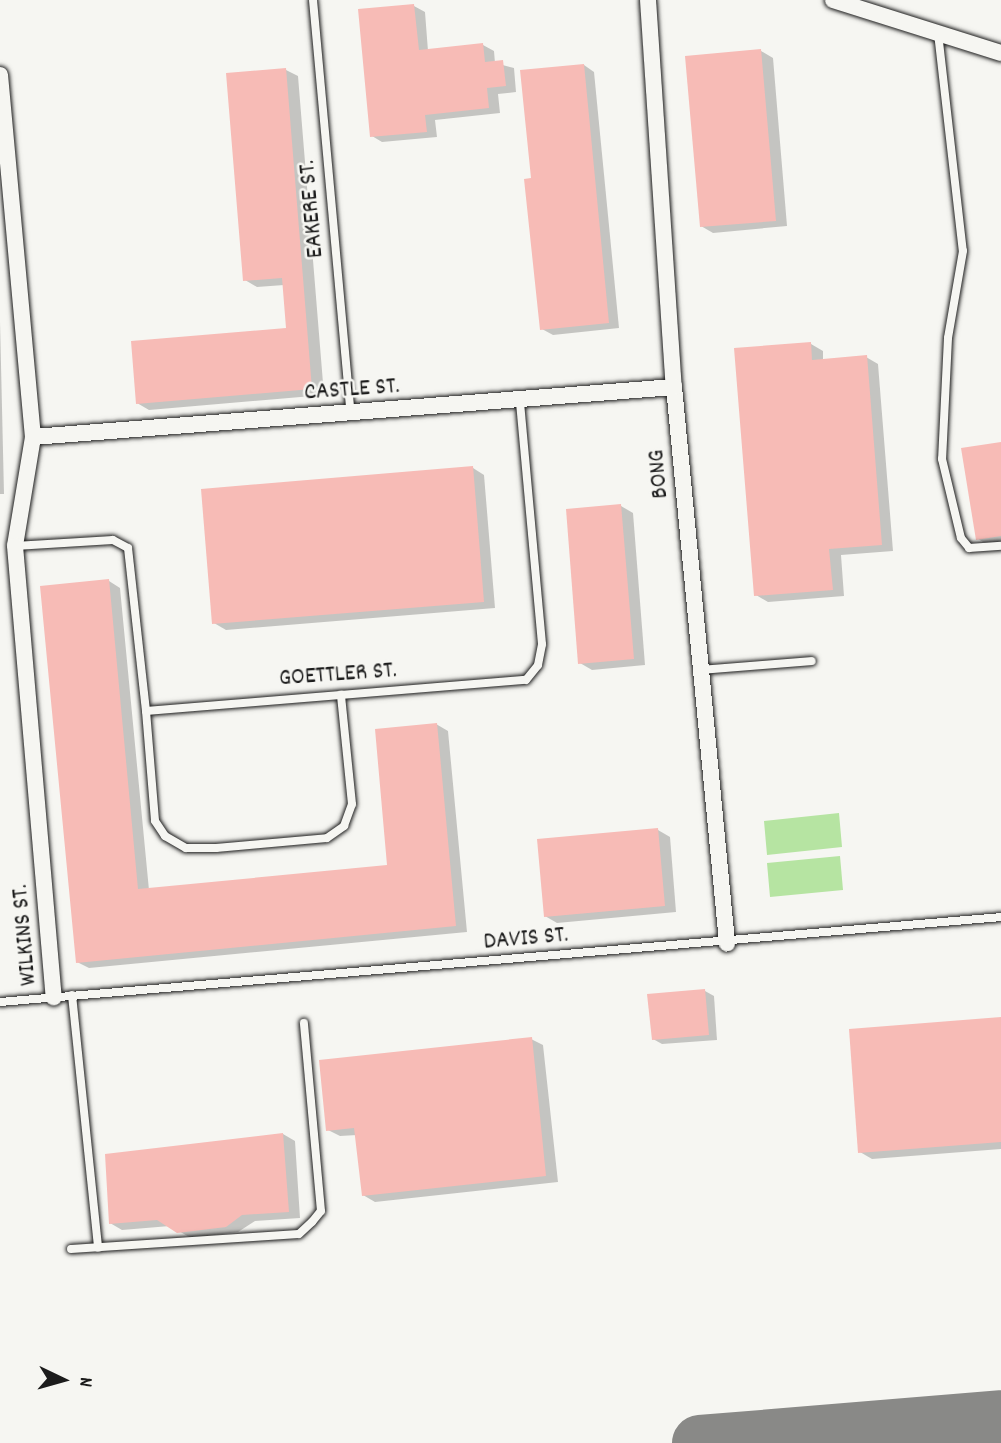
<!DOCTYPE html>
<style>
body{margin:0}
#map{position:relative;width:1001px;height:1443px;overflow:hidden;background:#f6f6f2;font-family:Dekko,sans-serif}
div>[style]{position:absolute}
.green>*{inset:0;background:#b6e4a2}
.shadow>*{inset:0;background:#0003}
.taxiway>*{height:56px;margin:-28px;padding:0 28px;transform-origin:28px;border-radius:28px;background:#898987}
.building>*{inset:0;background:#f7bbb6}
.roads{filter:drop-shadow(0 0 2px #1c1c1c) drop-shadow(0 0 2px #1c1c1c)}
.lane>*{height:8px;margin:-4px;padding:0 4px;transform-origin:4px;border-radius:4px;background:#f6f6f2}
.street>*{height:16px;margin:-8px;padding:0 8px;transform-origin:8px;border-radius:8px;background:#f6f6f2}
span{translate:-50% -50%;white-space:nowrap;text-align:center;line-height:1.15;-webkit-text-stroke:5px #f6f6f2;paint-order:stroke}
.street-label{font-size:24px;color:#1c1c1c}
.north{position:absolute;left:28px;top:1345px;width:70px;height:70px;-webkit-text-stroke:5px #f6f6f2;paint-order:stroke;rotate:95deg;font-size:19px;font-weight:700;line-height:28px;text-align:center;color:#1c1c1c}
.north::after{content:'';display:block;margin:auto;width:24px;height:32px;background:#1c1c1c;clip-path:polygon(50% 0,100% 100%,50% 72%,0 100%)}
</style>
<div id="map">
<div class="green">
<div style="clip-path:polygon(839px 813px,842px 847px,767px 855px,764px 821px)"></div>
<div style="clip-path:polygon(840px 856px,843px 890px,770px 897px,767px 863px)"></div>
</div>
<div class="shadow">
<div style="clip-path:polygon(414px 6px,425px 12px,428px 51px,483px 45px,494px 51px,495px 63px,514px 68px,516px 92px,498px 94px,500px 113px,435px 120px,437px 137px,382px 142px,372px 136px)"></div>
<div style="clip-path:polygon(761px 51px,773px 58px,787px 226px,713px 233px,701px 226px)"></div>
<div style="clip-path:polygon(584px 65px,594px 72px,619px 328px,553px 335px,542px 329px,533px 180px)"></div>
<div style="clip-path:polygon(286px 70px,298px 76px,324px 395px,149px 410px,137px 403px,288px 330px,284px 285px,257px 287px,245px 280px)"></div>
<div style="clip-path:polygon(0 321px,4px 494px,0 494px)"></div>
<div style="clip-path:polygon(811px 344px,823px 351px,823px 361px,866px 357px,878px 364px,893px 551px,841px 555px,844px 596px,768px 602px,756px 595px)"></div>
<div style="clip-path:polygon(1001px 444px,1001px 544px,990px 546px,978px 539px)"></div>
<div style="clip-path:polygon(473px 468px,484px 475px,495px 608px,226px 630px,214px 623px)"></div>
<div style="clip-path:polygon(621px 506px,633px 513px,645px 665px,592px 670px,580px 663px)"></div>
<div style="clip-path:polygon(109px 581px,120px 588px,149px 890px,389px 867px,436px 724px,448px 731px,467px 932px,89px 968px,77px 962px)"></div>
<div style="clip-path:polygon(658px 830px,670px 837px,676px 912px,557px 923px,545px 916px)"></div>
<div style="clip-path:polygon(705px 991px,714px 996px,717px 1040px,662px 1044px,653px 1039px)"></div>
<div style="clip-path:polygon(1001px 1019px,1001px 1149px,872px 1159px,860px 1152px)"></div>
<div style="clip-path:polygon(531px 1039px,543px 1045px,558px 1182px,375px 1202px,363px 1195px,357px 1135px,340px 1136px,328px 1130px)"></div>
<div style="clip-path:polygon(283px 1134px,295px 1141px,300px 1218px,255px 1221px,238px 1232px,191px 1238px,170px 1226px,122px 1230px,110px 1223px)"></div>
</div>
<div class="taxiway">
<div style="left:700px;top:1443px;width:302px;rotate:-4.7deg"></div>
</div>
<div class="building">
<div style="clip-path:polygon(414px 4px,419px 50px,483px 43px,485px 62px,503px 60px,506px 86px,487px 88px,489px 108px,425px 115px,427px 132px,370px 137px,358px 9px)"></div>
<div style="clip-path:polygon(761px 49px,776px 221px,700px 227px,685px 56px)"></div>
<div style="clip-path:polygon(584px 64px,609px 323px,540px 330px,524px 179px,531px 178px,520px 70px)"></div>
<div style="clip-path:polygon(286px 68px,312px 389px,136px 404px,131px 341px,286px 328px,282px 278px,243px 281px,226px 73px)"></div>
<div style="clip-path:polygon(811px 342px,812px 360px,867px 355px,882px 545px,829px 549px,833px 590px,754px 596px,734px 348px)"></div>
<div style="clip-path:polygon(1001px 442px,1001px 536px,976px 540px,961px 448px)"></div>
<div style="clip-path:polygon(473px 466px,484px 602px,212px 624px,201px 489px)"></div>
<div style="clip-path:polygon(621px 504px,634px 659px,578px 664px,566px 509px)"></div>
<div style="clip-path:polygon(109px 579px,138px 889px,387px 865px,375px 729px,437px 723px,456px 926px,76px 963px,40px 586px)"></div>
<div style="clip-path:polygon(658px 828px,665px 906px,544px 917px,537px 839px)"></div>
<div style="clip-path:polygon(705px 989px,709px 1035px,652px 1040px,647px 994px)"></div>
<div style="clip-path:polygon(1001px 1017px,1001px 1142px,858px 1153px,849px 1029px)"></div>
<div style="clip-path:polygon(532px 1037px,546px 1176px,362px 1196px,354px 1128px,326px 1131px,319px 1060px)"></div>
<div style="clip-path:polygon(283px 1133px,289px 1212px,242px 1215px,226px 1227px,177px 1233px,157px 1220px,109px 1224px,105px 1154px)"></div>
</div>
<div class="roads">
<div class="lane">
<div style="left:313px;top:0;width:416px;rotate:84.8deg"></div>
<div style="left:938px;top:33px;width:219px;rotate:83.5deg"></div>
<div style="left:963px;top:251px;width:88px;rotate:99.8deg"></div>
<div style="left:948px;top:338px;width:121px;rotate:92.8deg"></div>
<div style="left:942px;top:459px;width:81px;rotate:76.5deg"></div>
<div style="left:961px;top:538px;width:13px;rotate:51deg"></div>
<div style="left:969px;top:548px;width:32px;rotate:-4deg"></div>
<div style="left:15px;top:546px;width:98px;rotate:-3.5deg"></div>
<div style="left:113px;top:540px;width:17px;rotate:28deg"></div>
<div style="left:128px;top:548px;width:164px;rotate:83.7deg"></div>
<div style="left:146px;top:711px;width:381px;rotate:-4.7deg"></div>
<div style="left:526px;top:680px;width:19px;rotate:-51deg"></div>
<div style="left:538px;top:665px;width:21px;rotate:-79deg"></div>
<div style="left:542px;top:644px;width:245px;rotate:-95.2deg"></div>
<div style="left:701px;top:670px;width:111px;rotate:-4.6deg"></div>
<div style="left:146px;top:711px;width:110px;rotate:85.3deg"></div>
<div style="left:155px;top:821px;width:18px;rotate:56deg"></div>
<div style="left:165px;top:836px;width:24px;rotate:30deg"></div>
<div style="left:186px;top:848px;width:30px"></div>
<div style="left:216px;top:848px;width:111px;rotate:-5.1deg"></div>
<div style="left:327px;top:838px;width:21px;rotate:-35deg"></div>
<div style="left:344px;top:826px;width:23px;rotate:-70deg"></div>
<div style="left:352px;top:804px;width:110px;rotate:-95.8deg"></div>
<div style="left:72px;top:995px;width:254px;rotate:84.1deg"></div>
<div style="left:0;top:1002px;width:1005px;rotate:-4.85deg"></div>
<div style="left:71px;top:1249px;width:228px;rotate:-3.8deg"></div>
<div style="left:299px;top:1234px;width:18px;rotate:-43deg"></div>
<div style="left:312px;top:1222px;width:14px;rotate:-51deg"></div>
<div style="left:321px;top:1211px;width:189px;rotate:-95.2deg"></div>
</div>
<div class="street">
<div style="left:648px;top:0;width:388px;rotate:86.2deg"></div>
<div style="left:674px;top:387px;width:559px;rotate:84.55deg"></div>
<div style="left:833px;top:0;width:176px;rotate:17.5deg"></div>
<div style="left:0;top:75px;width:364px;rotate:84.8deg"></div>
<div style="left:33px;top:437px;width:110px;rotate:99.4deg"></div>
<div style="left:15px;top:546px;width:453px;rotate:85.1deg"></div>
<div style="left:33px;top:437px;width:643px;rotate:-4.46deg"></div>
</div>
</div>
<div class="street-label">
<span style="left:313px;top:209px;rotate:-95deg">EAKERE ST.</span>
<span style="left:352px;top:391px;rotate:-4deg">CASTLE ST.</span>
<span style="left:660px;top:474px;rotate:-95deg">BONG</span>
<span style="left:338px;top:676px;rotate:-4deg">GOETTLER ST.</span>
<span style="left:26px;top:935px;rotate:-95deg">WILKINS ST.</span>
<span style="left:526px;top:940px;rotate:-5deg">DAVIS ST.</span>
</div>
<div class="north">N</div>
</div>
